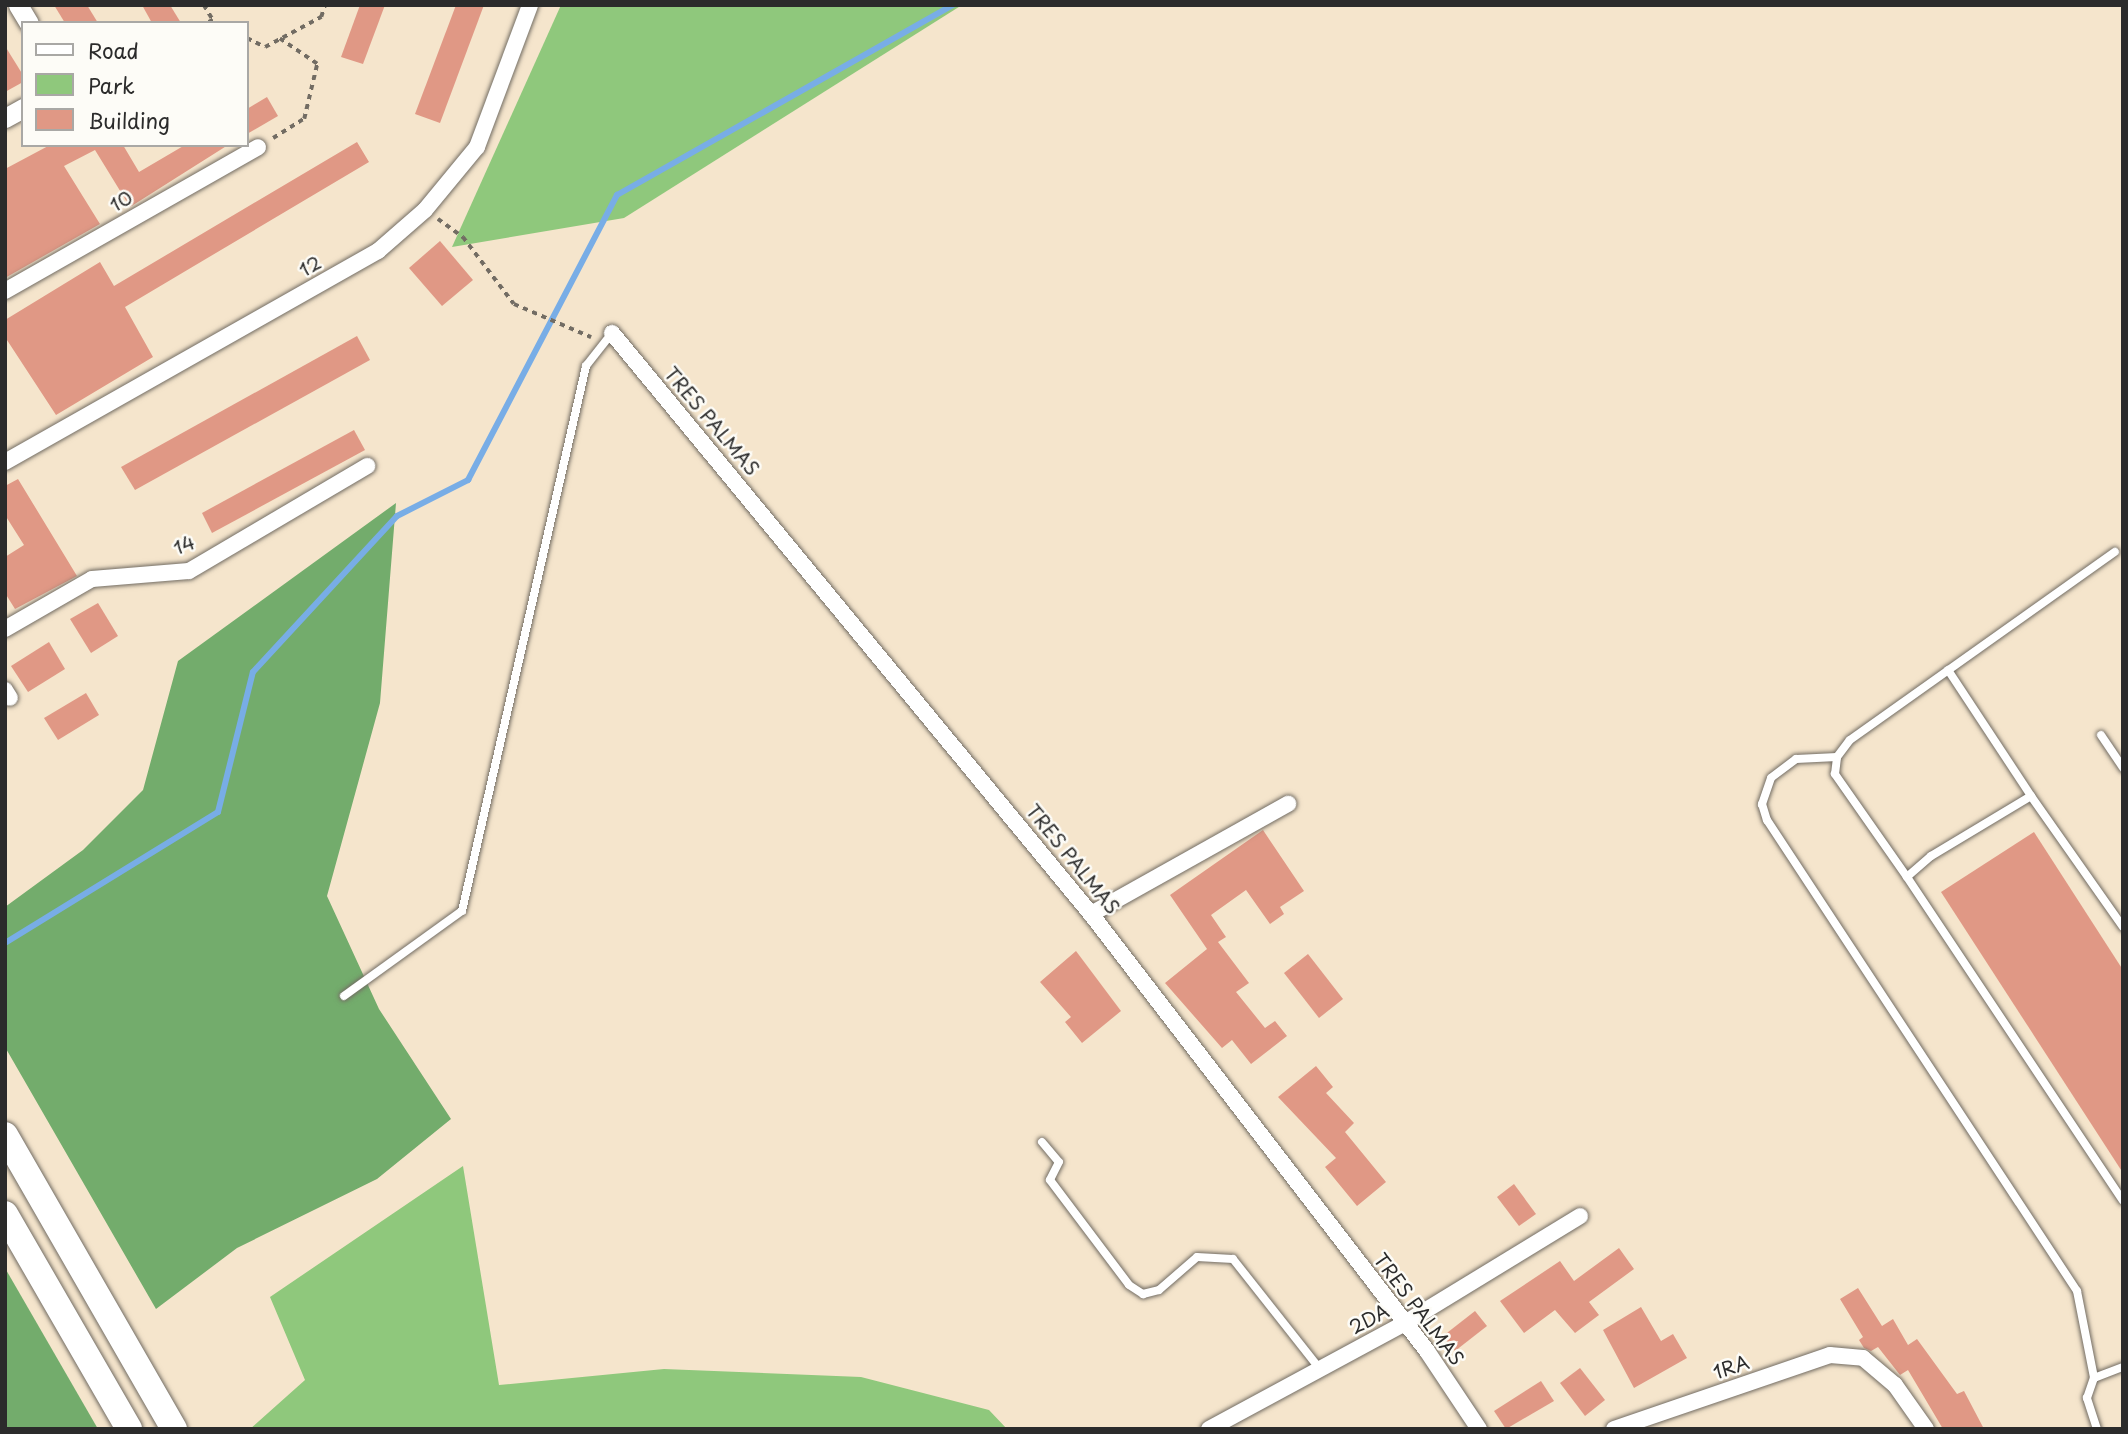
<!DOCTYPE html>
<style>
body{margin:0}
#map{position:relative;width:2128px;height:1434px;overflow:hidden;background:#f5e5cc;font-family:"Playpen Sans",sans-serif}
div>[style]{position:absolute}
.green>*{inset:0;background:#8fc87c}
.forest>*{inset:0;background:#73ac6c}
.stream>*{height:6px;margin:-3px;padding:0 3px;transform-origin:3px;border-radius:3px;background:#78ade6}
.building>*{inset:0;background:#e09885}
.path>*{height:3.5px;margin-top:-1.75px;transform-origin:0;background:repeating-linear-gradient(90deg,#726c63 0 5px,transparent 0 10px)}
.roads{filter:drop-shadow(0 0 2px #726c63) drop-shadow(0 0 2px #726c63)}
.service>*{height:8px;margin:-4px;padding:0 4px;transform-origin:4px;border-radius:4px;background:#fff}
.minor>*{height:16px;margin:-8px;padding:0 8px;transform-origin:8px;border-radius:8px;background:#fff}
.tertiary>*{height:19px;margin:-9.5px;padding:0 9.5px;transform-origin:9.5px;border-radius:9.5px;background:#fff}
.trunk>*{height:26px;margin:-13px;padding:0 13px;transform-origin:13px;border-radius:13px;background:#fff}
span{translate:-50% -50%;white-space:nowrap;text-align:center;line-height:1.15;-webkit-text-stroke:5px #fdfcf7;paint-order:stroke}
.street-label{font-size:19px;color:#2b2b2b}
.frame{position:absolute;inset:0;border:7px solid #2b2b2b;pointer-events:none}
.legend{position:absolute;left:21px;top:21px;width:228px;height:126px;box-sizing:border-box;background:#fdfcf7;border:2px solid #a9a8a5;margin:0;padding:9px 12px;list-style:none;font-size:21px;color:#2b2b2b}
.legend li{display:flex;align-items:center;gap:14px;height:35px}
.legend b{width:35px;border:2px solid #a9a8a5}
</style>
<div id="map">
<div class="green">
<div style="clip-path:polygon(561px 5px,962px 5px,624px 218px,452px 247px)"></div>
<div style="clip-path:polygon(463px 1166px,499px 1385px,664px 1369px,861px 1377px,989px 1410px,1007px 1429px,250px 1429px,305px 1380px,270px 1297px)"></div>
</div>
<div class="forest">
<div style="clip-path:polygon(396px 503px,380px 703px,327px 896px,379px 1009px,451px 1119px,377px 1179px,237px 1248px,156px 1309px,5px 1047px,5px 907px,83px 850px,143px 790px,178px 661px)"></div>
<div style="clip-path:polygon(5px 1268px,98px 1429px,5px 1429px)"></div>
</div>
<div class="stream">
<div style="left:5px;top:943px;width:250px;rotate:-31.6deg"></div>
<div style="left:218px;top:812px;width:144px;rotate:-76deg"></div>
<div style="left:253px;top:672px;width:212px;rotate:-47.3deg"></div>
<div style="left:397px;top:516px;width:80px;rotate:-26.9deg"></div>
<div style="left:468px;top:480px;width:322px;rotate:-62.4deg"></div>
<div style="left:617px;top:195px;width:386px;rotate:-29.5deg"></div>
</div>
<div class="building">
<div style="clip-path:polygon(54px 5px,87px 5px,98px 23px,65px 23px)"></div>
<div style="clip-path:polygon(142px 5px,170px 5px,181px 23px,152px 23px)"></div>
<div style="clip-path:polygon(360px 5px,385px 5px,363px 64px,341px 57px)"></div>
<div style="clip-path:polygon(456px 5px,484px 5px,440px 123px,415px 114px)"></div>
<div style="clip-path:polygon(5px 46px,23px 75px,23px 82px,5px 92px)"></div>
<div style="clip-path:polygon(267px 97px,278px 116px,247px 134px,247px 109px)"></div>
<div style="clip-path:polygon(357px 142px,369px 162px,125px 307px,153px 357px,56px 415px,5px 337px,5px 320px,100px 262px,114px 286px)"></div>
<div style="clip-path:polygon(50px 145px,123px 145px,139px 172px,185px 145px,228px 145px,130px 207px,95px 150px,64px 166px,100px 224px,5px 278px,5px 169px)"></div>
<div style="clip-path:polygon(440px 241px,473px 280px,442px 306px,409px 268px)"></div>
<div style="clip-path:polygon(357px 336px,370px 360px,135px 490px,121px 467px)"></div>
<div style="clip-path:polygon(354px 430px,365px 450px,212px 533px,202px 513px)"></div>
<div style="clip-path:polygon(18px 479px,77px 576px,15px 609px,5px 593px,5px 557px,24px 545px,5px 515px,5px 486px)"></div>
<div style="clip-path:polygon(98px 603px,118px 636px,91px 653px,70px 619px)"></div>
<div style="clip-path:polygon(49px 642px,65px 669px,28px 692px,11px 666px)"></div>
<div style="clip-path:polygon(86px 693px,99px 715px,58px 740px,44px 718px)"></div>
<div style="clip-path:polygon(1263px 830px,1304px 891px,1280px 907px,1284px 914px,1270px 924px,1246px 890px,1211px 915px,1226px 937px,1218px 942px,1249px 983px,1236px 992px,1265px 1028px,1275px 1021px,1287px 1036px,1251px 1064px,1232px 1040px,1222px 1048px,1165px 983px,1207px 949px,1170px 895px)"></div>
<div style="clip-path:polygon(2034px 832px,2123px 970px,2123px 1173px,1941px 892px)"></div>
<div style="clip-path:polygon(1076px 951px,1121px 1011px,1082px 1043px,1065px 1022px,1071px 1017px,1040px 982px)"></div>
<div style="clip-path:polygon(1308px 954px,1343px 999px,1319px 1018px,1284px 973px)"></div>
<div style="clip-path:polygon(1316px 1066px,1333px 1087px,1326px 1093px,1354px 1123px,1345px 1132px,1386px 1182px,1357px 1206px,1325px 1167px,1336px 1158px,1278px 1097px)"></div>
<div style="clip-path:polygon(1514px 1184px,1536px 1214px,1519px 1226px,1497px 1197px)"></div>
<div style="clip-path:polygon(1619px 1248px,1634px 1269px,1589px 1302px,1599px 1315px,1575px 1333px,1555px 1310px,1524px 1333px,1500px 1301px,1560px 1261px,1574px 1281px)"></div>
<div style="clip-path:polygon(1858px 1288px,1882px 1326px,1893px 1319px,1908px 1345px,1917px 1339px,1957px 1394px,1964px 1391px,1984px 1429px,1943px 1429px,1908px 1370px,1900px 1375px,1878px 1347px,1871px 1351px,1864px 1348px,1859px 1340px,1863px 1337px,1840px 1299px)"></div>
<div style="clip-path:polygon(1641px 1307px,1661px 1341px,1673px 1334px,1687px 1358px,1634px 1388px,1603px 1330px)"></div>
<div style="clip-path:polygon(1475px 1311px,1487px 1326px,1455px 1351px,1443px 1336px)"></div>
<div style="clip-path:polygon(1580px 1368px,1605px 1400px,1585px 1416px,1560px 1383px)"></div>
<div style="clip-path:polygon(1541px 1381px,1554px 1401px,1506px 1429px,1494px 1411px)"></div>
</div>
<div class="path">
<div style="left:204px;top:5px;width:17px;rotate:59deg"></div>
<div style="left:213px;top:20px;width:6px;rotate:149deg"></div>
<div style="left:247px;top:38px;width:20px;rotate:27deg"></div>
<div style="left:265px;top:47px;width:64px;rotate:-28.2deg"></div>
<div style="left:321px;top:17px;width:13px;rotate:-72deg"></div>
<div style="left:273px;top:138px;width:36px;rotate:-32deg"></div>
<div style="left:304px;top:119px;width:57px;rotate:-76.7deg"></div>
<div style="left:317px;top:64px;width:45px;rotate:-146deg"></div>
<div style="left:438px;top:219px;width:31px;rotate:36deg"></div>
<div style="left:463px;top:237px;width:84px;rotate:52.7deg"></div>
<div style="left:514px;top:304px;width:84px;rotate:23.2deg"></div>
</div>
<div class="roads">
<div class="service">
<div style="left:1948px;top:670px;width:151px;rotate:56.6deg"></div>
<div style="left:2101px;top:735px;width:40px;rotate:56deg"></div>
<div style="left:1837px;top:757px;width:41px;rotate:177.2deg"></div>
<div style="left:1796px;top:759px;width:31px;rotate:143deg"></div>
<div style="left:1771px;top:778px;width:28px;rotate:109deg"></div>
<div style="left:1762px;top:804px;width:17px;rotate:73deg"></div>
<div style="left:1767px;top:820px;width:564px;rotate:56.65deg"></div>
<div style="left:2077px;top:1291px;width:89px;rotate:78.9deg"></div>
<div style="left:1907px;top:877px;width:126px;rotate:-125deg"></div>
<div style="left:1835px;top:774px;width:17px;rotate:-83deg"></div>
<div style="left:1837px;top:757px;width:21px;rotate:-53deg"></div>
<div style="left:1850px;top:740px;width:325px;rotate:-35.4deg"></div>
<div style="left:2123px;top:927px;width:160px;rotate:-125.1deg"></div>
<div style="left:2031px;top:796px;width:117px;rotate:149deg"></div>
<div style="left:1931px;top:856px;width:32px;rotate:139deg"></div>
<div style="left:1907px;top:877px;width:389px;rotate:56.3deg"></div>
<div style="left:344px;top:996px;width:145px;rotate:-35.8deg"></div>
<div style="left:462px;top:911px;width:559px;rotate:-77.18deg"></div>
<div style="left:586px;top:366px;width:42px;rotate:-51.8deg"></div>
<div style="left:1042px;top:1142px;width:26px;rotate:50deg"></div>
<div style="left:1059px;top:1162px;width:20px;rotate:117deg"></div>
<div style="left:1050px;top:1180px;width:131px;rotate:53deg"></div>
<div style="left:1129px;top:1285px;width:17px;rotate:33deg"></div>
<div style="left:1143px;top:1294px;width:16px;rotate:-14deg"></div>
<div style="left:1159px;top:1290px;width:50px;rotate:-41deg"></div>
<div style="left:1197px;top:1257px;width:36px;rotate:3deg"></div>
<div style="left:1233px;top:1259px;width:140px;rotate:51.7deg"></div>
<div style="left:2097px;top:1429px;width:33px;rotate:-108deg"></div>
<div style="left:2087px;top:1398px;width:21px;rotate:-71deg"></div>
<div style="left:2094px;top:1378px;width:31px;rotate:-21deg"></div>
</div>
<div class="minor">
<div style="left:5px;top:291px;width:291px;rotate:-29.6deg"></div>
<div style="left:612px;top:333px;width:753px;rotate:50.5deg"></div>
<div style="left:1091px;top:914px;width:551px;rotate:52.44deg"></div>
<div style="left:1427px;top:1351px;width:94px;rotate:56.3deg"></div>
<div style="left:5px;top:462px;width:429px;rotate:-29.5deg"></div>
<div style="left:378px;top:251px;width:62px;rotate:-41.1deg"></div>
<div style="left:425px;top:210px;width:82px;rotate:-50.5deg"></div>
<div style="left:477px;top:147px;width:152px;rotate:-69.5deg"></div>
<div style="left:5px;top:629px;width:100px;rotate:-29.9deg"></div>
<div style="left:92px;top:579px;width:97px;rotate:-4.7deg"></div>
<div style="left:189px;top:571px;width:207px;rotate:-30.5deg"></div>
<div style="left:5px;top:690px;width:9px;rotate:58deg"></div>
<div style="left:1091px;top:914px;width:226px;rotate:-29.2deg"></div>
<div style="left:1209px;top:1429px;width:223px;rotate:-28.4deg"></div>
<div style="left:1405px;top:1323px;width:205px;rotate:-31.4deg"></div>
<div style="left:1614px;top:1429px;width:228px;rotate:-18.9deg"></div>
<div style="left:1830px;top:1355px;width:33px;rotate:5deg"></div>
<div style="left:1863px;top:1358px;width:42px;rotate:40.2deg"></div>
<div style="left:1895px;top:1385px;width:54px;rotate:54.8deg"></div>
</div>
<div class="tertiary">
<div style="left:18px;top:5px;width:21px;rotate:59deg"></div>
<div style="left:5px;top:118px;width:21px;rotate:-29deg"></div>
</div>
<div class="trunk">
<div style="left:5px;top:1135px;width:339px;rotate:60.1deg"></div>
<div style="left:5px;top:1214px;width:248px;rotate:60deg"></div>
</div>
</div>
<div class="street-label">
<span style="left:121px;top:201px;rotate:-30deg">10</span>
<span style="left:310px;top:266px;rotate:-30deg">12</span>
<span style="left:712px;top:421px;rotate:50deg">TRES PALMAS</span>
<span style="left:184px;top:545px;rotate:-21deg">14</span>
<span style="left:1073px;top:859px;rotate:51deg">TRES PALMAS</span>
<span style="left:1419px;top:1309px;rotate:53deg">TRES PALMAS</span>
<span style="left:1369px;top:1319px;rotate:-28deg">2DA</span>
<span style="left:1731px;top:1367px;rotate:-19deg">1RA</span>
</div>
<div class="frame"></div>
<ul class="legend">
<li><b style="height:9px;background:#fff"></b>Road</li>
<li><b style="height:19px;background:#8fc87c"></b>Park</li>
<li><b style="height:19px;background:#e09885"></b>Building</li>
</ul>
</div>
